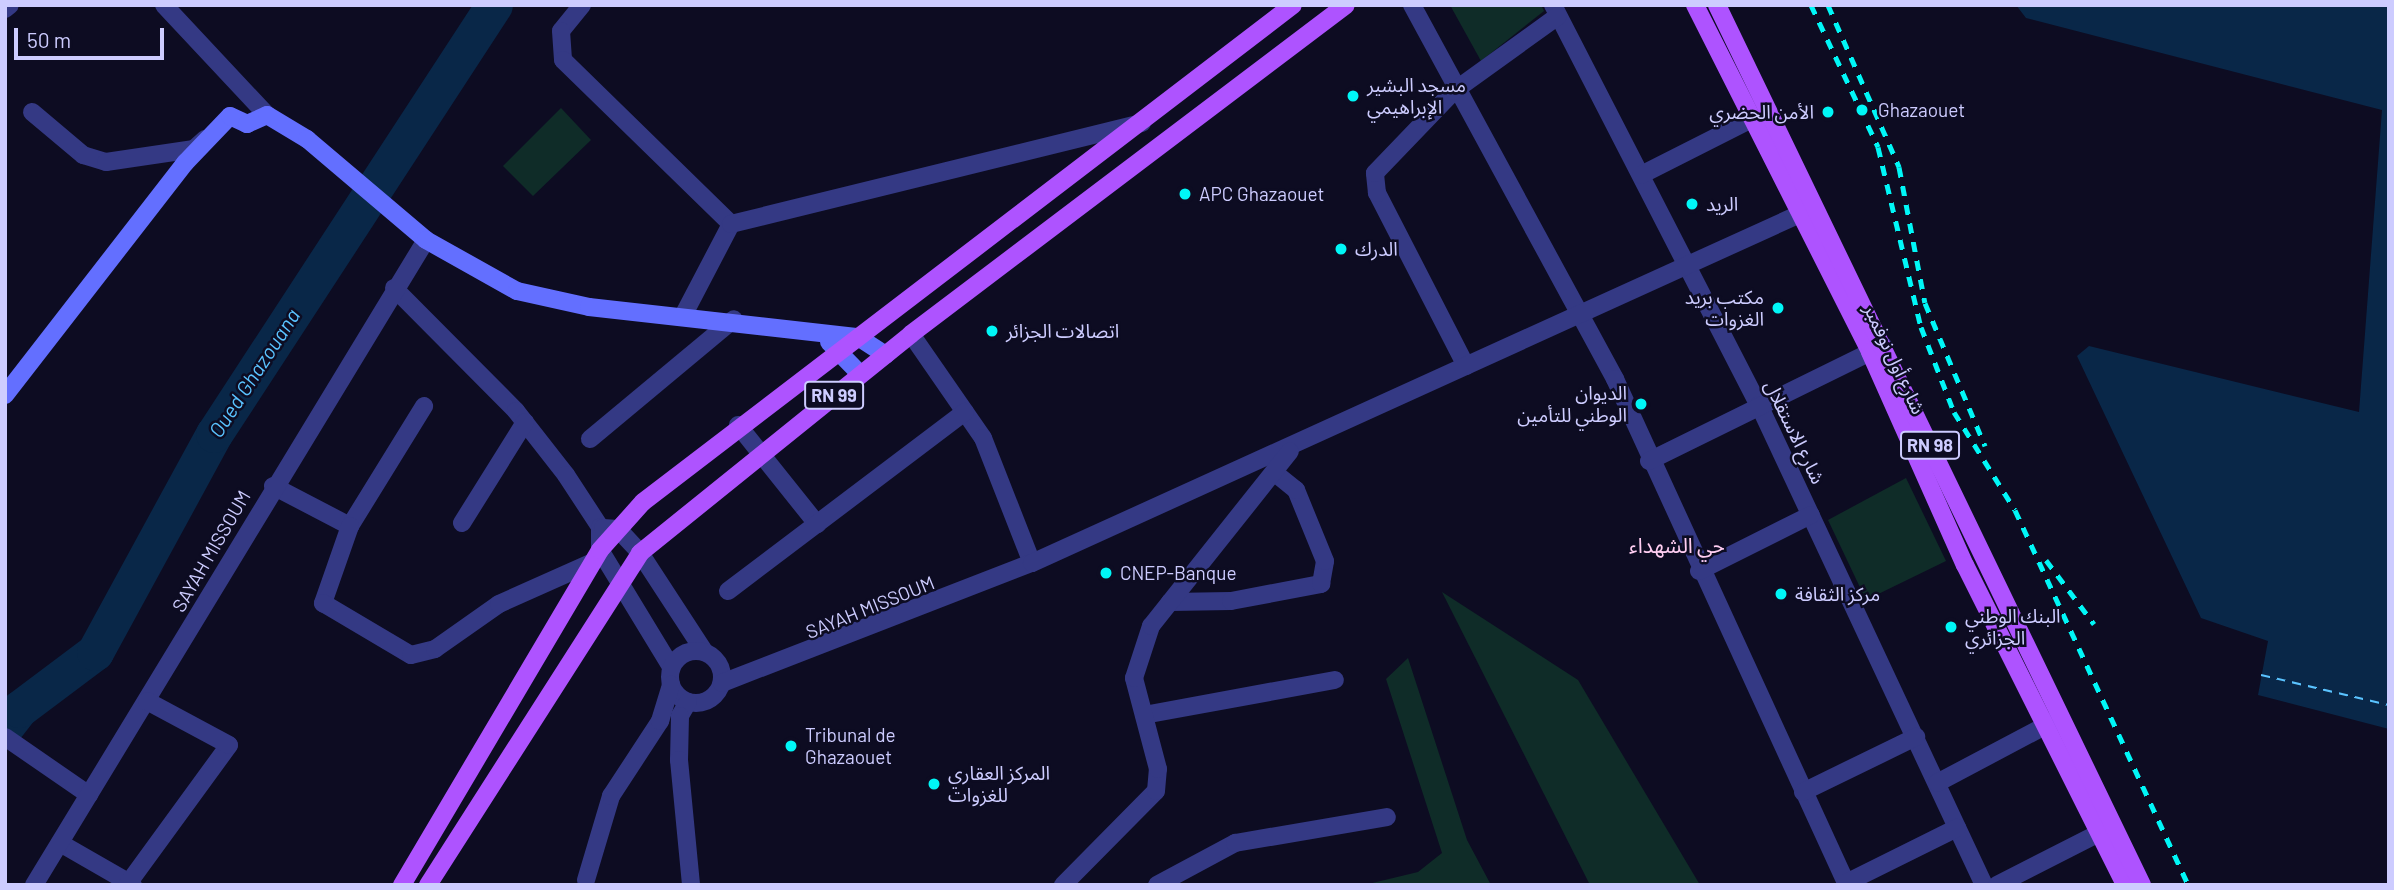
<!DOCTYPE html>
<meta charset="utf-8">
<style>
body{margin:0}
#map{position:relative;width:2394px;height:890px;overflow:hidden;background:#0d0c22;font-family:Barlow,"Noto Sans Arabic",sans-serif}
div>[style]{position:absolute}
.green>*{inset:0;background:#0f2c28}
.water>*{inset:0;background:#092748}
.river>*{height:37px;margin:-18.5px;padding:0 18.5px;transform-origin:18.5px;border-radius:18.5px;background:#092748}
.ferry>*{height:2px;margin-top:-1px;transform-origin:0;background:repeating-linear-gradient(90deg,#5ac3ff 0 9px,transparent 0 16px)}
.minor>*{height:18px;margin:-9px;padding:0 9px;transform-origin:9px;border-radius:9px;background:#343984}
.minor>.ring{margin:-9px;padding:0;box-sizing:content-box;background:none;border:18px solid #343984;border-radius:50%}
.secondary>*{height:18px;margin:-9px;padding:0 9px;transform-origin:9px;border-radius:9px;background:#636fff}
.primary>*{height:18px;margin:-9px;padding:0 9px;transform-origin:9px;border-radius:9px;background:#ae53ff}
.rail>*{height:5px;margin-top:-2.5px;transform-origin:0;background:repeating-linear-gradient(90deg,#00f7f7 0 10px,transparent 0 19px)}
.dots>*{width:19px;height:19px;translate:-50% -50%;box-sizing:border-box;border:4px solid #0d0c22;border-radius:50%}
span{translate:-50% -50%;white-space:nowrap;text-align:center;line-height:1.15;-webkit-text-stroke:5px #0d0c22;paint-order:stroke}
.shield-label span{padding:2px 5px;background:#0d0c22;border:2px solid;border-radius:5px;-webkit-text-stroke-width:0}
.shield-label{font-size:18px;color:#cdccff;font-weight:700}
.poi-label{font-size:19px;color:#cdccff}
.left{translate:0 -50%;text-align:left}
.right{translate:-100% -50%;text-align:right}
.street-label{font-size:19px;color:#cdccff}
.water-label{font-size:21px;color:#5ac3ff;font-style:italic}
.neighbourhood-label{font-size:21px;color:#ffcef2}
.frame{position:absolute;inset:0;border:7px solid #cdccff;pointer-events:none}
.scale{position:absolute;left:14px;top:28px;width:150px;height:32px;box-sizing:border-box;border:4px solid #cdccff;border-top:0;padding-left:9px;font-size:21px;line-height:24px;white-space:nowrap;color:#cdccff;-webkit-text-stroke:5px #0d0c22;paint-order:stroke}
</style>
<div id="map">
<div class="green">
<div style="clip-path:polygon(1450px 5px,1541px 5px,1544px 11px,1481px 61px)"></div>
<div style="clip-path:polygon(561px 108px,591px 140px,533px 196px,503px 166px)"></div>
<div style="clip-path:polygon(1906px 478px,1946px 561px,1866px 600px,1828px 520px)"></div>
<div style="clip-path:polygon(1442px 592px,1578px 680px,1700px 885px,1590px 885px)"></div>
<div style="clip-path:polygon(1408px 658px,1467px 840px,1491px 885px,1364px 885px,1418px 872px,1442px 853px,1386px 679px)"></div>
</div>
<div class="water">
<div style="clip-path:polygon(2016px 5px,2389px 5px,2389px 729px,2258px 695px,2268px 641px,2201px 618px,2077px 356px,2089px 346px,2359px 412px,2382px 110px,2026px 18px)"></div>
</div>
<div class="river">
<div style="left:5px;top:727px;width:23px;rotate:-52deg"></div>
<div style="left:19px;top:709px;width:95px;rotate:-36.9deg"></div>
<div style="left:95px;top:652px;width:248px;rotate:-61.4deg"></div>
<div style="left:214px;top:434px;width:512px;rotate:-56.87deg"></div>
</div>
<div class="ferry">
<div style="left:2261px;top:675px;width:131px;rotate:13.2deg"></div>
</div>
<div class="minor">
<div style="left:164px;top:5px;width:151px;rotate:46.9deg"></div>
<div style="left:582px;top:5px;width:33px;rotate:129deg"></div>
<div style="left:561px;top:31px;width:29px;rotate:86deg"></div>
<div style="left:563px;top:60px;width:235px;rotate:44.3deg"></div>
<div style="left:1412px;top:5px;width:426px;rotate:61.5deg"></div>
<div style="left:1615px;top:379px;width:557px;rotate:65.37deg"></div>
<div style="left:1553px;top:5px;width:450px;rotate:62.8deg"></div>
<div style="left:1759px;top:405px;width:530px;rotate:64.89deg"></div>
<div style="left:5px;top:9px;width:6px;rotate:-39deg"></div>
<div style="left:32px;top:112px;width:67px;rotate:40.1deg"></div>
<div style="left:83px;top:155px;width:24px;rotate:17deg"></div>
<div style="left:106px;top:162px;width:89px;rotate:-8.4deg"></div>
<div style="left:194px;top:149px;width:15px;rotate:-42deg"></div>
<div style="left:1641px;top:175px;width:124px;rotate:-26.8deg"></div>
<div style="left:394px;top:288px;width:173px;rotate:45.2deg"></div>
<div style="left:516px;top:411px;width:81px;rotate:52deg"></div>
<div style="left:566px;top:475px;width:62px;rotate:56.8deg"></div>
<div style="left:600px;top:527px;width:23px;rotate:90deg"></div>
<div style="left:600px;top:550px;width:137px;rotate:58.7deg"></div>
<div style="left:684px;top:314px;width:102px;rotate:-62.4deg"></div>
<div style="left:731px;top:224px;width:423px;rotate:-13.8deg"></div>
<div style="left:911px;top:334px;width:126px;rotate:55.3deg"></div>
<div style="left:983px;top:438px;width:134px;rotate:68.6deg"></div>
<div style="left:1466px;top:366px;width:195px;rotate:-117.2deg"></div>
<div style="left:1377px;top:193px;width:20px;rotate:-96deg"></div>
<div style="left:1375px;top:173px;width:114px;rotate:-46.1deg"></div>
<div style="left:1454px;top:91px;width:128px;rotate:-35.8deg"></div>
<div style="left:738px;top:425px;width:127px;rotate:51.4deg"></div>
<div style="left:590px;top:439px;width:187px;rotate:-39.8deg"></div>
<div style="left:1649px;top:461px;width:261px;rotate:-26.2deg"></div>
<div style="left:273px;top:486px;width:87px;rotate:27.5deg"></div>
<div style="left:350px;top:526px;width:141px;rotate:-58.3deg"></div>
<div style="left:462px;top:523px;width:119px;rotate:-58deg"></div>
<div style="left:350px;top:526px;width:82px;rotate:109.3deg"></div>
<div style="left:323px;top:603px;width:102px;rotate:30.6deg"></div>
<div style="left:411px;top:655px;width:25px;rotate:-14deg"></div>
<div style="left:435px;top:649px;width:78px;rotate:-35.1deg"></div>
<div style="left:499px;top:604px;width:103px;rotate:-24.1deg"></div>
<div style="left:603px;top:528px;width:15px;rotate:4deg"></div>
<div style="left:618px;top:529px;width:33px;rotate:47deg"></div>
<div style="left:640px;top:553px;width:117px;rotate:56.9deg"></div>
<div style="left:1699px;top:571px;width:125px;rotate:-26.6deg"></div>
<div style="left:728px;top:591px;width:297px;rotate:-37.1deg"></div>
<div style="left:1170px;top:602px;width:61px;rotate:-0.9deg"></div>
<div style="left:1231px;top:601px;width:92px;rotate:-10.7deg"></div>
<div style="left:1321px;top:584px;width:23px;rotate:-80deg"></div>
<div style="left:1325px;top:561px;width:77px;rotate:-112.2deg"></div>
<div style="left:1296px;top:490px;width:28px;rotate:-141deg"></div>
<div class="ring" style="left:670px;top:651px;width:34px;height:34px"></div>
<div style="left:722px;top:683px;width:332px;rotate:-21.2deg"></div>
<div style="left:1032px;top:563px;width:858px;rotate:-24.44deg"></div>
<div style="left:688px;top:702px;width:16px;rotate:120deg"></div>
<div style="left:680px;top:716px;width:44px;rotate:91.3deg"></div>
<div style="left:679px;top:760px;width:126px;rotate:84.5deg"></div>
<div style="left:1144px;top:715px;width:194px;rotate:-10.4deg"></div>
<div style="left:5px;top:737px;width:102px;rotate:34.6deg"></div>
<div style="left:1937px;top:783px;width:137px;rotate:-27.9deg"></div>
<div style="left:1803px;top:792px;width:126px;rotate:-26deg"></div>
<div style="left:60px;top:843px;width:84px;rotate:29.9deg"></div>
<div style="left:586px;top:880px;width:88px;rotate:-73.4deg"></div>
<div style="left:611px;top:796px;width:90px;rotate:-56.8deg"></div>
<div style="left:660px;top:721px;width:38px;rotate:-73deg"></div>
<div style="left:1846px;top:883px;width:124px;rotate:-26.4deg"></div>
<div style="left:34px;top:885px;width:755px;rotate:-58.71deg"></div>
<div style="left:127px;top:885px;width:173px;rotate:-53.9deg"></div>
<div style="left:229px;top:745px;width:93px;rotate:-151.8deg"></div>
<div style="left:1063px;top:885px;width:132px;rotate:-45.3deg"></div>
<div style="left:1156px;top:791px;width:22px;rotate:-85deg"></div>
<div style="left:1158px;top:769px;width:94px;rotate:-104.8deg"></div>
<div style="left:1134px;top:678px;width:55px;rotate:-71.9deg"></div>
<div style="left:1151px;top:626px;width:223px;rotate:-51.5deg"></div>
<div style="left:1157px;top:885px;width:89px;rotate:-28.3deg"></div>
<div style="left:1235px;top:843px;width:154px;rotate:-9.7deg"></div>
<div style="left:1997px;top:885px;width:130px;rotate:-27deg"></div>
</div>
<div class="secondary">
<div style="left:829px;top:342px;width:45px;rotate:45.9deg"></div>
<div style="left:5px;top:395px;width:294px;rotate:-52.2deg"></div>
<div style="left:185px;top:163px;width:65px;rotate:-46.2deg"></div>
<div style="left:230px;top:116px;width:19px;rotate:25deg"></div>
<div style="left:247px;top:124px;width:22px;rotate:-24deg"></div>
<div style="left:267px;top:115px;width:47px;rotate:31deg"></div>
<div style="left:307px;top:139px;width:156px;rotate:40.3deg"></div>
<div style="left:426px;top:240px;width:104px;rotate:29.3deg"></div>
<div style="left:517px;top:291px;width:74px;rotate:12.5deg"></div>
<div style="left:589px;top:307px;width:271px;rotate:6.4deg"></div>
<div style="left:858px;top:337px;width:33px;rotate:33deg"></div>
</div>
<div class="primary">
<div style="left:1695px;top:5px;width:389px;rotate:63.2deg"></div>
<div style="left:1870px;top:352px;width:233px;rotate:66deg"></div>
<div style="left:1965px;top:565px;width:358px;rotate:63.4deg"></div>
<div style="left:1717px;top:5px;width:977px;rotate:64.22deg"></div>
<div style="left:402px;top:885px;width:389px;rotate:-59.4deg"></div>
<div style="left:600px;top:550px;width:64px;rotate:-48.1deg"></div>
<div style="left:643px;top:502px;width:818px;rotate:-37.4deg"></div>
<div style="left:428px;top:885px;width:394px;rotate:-57.4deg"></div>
<div style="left:640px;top:553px;width:348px;rotate:-38.9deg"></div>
<div style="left:911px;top:334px;width:545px;rotate:-37.1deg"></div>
</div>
<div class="rail">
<div style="left:1811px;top:5px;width:157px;rotate:64.7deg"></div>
<div style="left:1878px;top:147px;width:185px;rotate:76.6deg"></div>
<div style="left:1921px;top:327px;width:91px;rotate:68.8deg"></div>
<div style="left:1954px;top:412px;width:115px;rotate:58.1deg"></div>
<div style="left:2015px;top:510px;width:413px;rotate:65.2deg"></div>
<div style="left:1828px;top:5px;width:177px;rotate:66.3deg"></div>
<div style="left:1899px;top:167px;width:138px;rotate:79.2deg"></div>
<div style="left:1925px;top:303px;width:155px;rotate:67.2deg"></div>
<div style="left:2046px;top:560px;width:80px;rotate:53.1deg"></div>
</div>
<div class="dots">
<div style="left:1353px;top:96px;background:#00f7f7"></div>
<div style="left:1862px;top:110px;background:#00f7f7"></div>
<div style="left:1828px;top:112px;background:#00f7f7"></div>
<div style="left:1185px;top:194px;background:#00f7f7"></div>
<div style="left:1692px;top:204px;background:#00f7f7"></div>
<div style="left:1341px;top:249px;background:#00f7f7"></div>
<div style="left:1778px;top:308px;background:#00f7f7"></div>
<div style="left:992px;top:331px;background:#00f7f7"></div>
<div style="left:1641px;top:404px;background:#00f7f7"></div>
<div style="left:1106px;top:573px;background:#00f7f7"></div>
<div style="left:1781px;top:594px;background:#00f7f7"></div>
<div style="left:1951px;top:627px;background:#00f7f7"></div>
<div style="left:791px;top:746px;background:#00f7f7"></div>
<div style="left:934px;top:784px;background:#00f7f7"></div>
</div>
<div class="shield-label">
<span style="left:834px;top:395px">RN 99</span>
<span style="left:1930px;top:445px">RN 98</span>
</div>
<div class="poi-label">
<span class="left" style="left:1367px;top:96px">مسجد البشير<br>الإبراهيمي</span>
<span class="left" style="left:1878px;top:110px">Ghazaouet</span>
<span class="right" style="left:1814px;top:112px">الأمن الحضري</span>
<span class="left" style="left:1199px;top:194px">APC Ghazaouet</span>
<span class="left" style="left:1706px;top:204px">الريد</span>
<span class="left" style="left:1355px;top:249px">الدرك</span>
<span class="right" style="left:1764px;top:308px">مكتب بريد<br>الغزوات</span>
<span class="left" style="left:1006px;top:331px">اتصالات الجزائر</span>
<span class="right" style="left:1627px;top:404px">الديوان<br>الوطني للتأمين</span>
<span class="left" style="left:1120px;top:573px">CNEP-Banque</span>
<span class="left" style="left:1795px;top:594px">مركز الثقافة</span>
<span class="left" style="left:1965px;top:627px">البنك الوطني<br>الجزائري</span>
<span class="left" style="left:805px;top:746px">Tribunal de<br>Ghazaouet</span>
<span class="left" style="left:948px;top:784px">المركز العقاري<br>للغزوات</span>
</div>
<div class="street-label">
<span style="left:1895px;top:359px;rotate:65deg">شارع أول نوفمبر</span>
<span style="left:1795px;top:432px;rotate:64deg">شارع الاستقلال</span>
<span style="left:211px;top:551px;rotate:-60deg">SAYAH MISSOUM</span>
<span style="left:870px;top:607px;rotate:-22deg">SAYAH MISSOUM</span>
</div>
<div class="water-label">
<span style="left:254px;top:373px;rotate:-57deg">Oued Ghazouana</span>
</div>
<div class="neighbourhood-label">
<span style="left:1677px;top:545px">حي الشهداء</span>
</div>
<div class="frame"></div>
<div class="scale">50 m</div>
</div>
